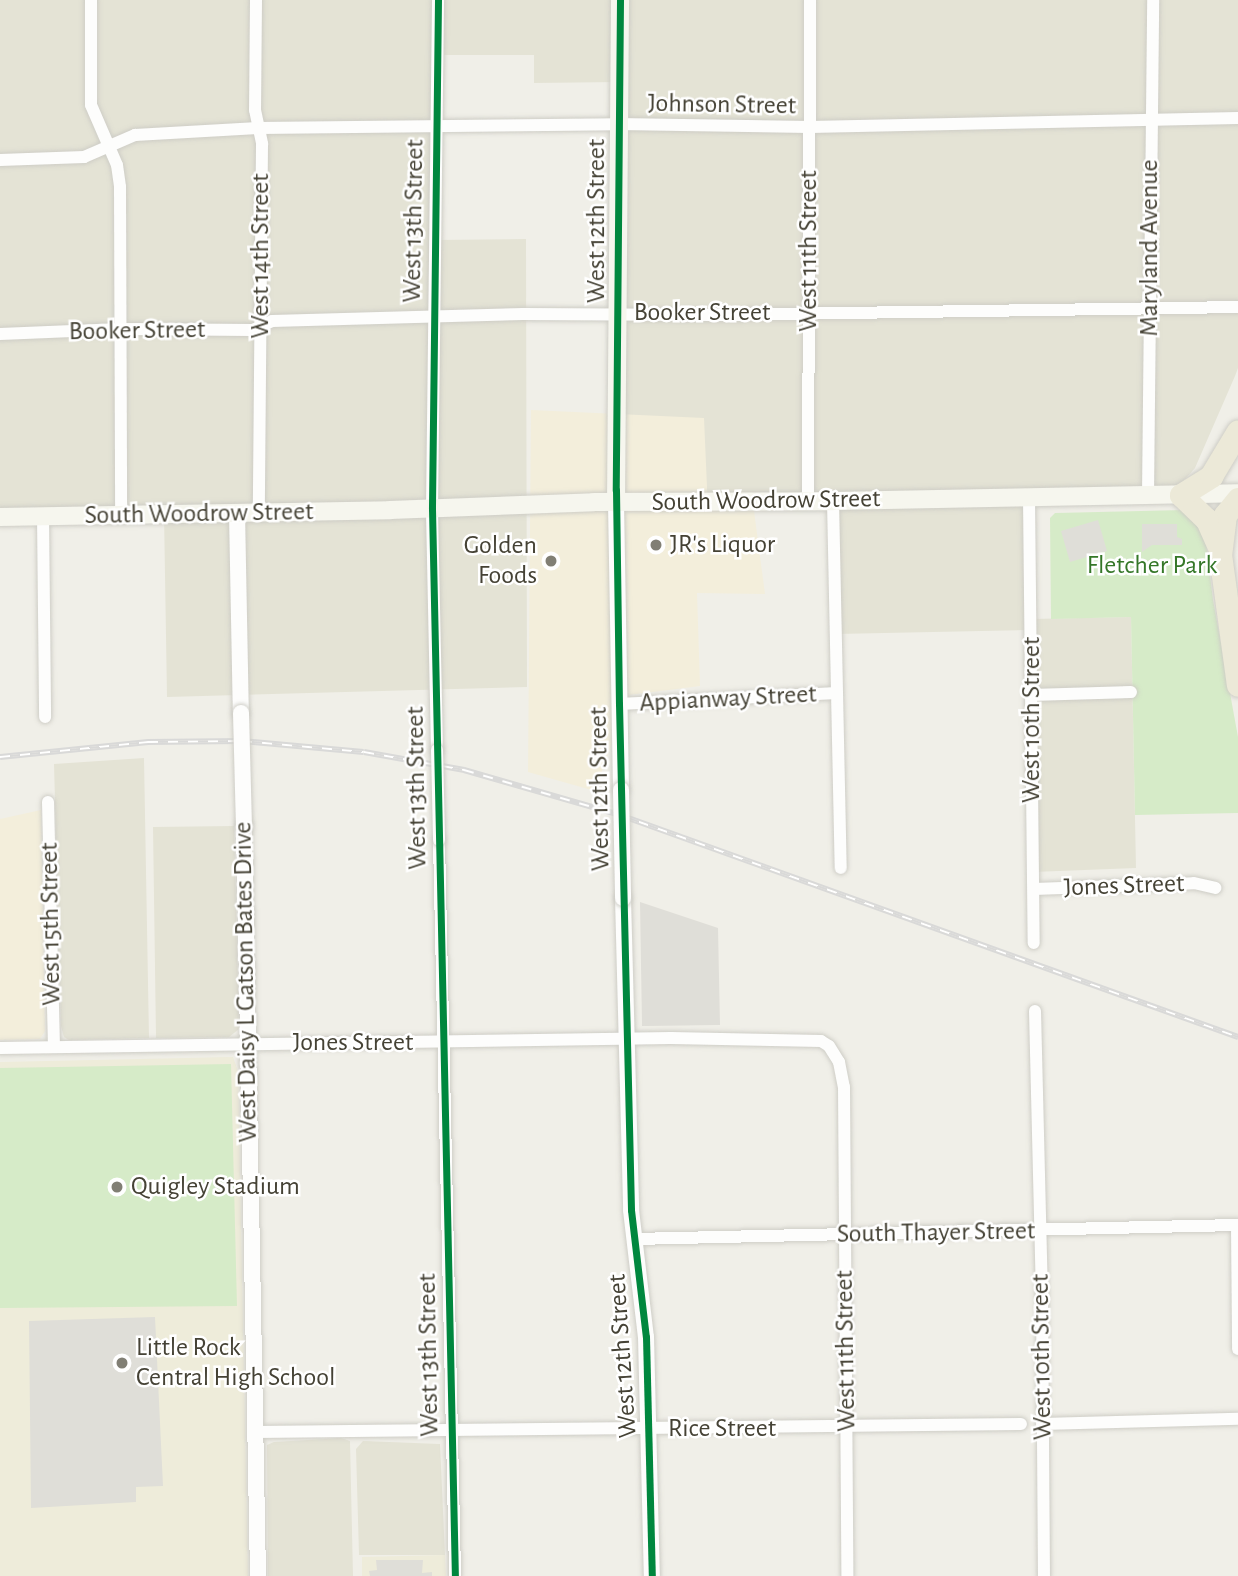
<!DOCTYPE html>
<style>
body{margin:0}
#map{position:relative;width:1238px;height:1576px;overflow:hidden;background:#f0efe8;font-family:"Alegreya Sans",sans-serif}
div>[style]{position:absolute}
.residential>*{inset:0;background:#e4e3d5}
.commercial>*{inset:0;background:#f3eedb}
.education>*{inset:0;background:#eeecda}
.green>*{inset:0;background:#d6ebc8}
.parking>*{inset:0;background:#dfded8}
.roads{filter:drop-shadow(0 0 2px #cecdc6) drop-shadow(0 0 2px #cecdc6)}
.minor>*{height:12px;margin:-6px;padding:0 6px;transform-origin:6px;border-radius:6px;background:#fdfdfc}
.tertiary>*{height:16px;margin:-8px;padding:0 8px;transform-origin:8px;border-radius:8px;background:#fdfdfc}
.secondary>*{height:18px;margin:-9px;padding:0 9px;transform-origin:9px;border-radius:9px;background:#f6f6ee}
.motorway>*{height:23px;margin:-11.5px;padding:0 11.5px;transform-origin:11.5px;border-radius:11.5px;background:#ece9d8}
.rail>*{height:6px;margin-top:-3px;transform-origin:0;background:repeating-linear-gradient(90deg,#fff 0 10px,#d9d9d8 0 20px);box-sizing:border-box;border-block:2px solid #d9d9d8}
.bridges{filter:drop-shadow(0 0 2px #cecdc6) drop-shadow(0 0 2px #cecdc6)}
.minor-bridge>*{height:12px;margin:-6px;padding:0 6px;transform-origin:6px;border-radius:6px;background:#fdfdfc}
.tertiary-bridge>*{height:16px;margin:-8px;padding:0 8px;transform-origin:8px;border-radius:8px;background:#fdfdfc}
.cycleway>*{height:7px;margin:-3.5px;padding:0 3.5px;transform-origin:3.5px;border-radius:3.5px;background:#00873e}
.dots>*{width:19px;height:19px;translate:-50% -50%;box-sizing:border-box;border:4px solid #fff;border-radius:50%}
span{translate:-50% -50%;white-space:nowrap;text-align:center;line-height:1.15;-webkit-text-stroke:5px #fff;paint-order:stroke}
.street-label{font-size:26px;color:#454235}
.poi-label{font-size:26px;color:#454235}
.left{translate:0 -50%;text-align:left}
.right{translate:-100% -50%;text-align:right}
.park-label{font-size:26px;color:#357728}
</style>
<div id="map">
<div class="residential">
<div style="clip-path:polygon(0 0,1238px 0,1238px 368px,1235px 376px,1195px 468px,1171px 495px,1029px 498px,1031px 619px,1131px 617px,1136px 868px,1033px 872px,1025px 630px,836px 634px,833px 502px,616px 503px,619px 82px,534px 83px,534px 55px,437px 55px,435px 240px,526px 239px,527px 687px,167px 697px,164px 514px,0 517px)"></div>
<div style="clip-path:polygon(144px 758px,149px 1038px,69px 1040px,64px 1037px,61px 1026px,54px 764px)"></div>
<div style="clip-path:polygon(234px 826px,239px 1029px,229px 1037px,156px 1038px,153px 827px)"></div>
<div style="clip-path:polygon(341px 1438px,350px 1441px,353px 1576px,268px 1576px,267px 1445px,274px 1442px)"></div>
<div style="clip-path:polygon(363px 1441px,440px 1444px,445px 1555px,359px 1555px,356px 1449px)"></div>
</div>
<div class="commercial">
<div style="clip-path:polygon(531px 410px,704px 418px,708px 510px,754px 511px,765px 594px,697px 593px,700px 686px,629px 695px,595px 791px,528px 772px)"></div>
<div style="clip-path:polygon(41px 810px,45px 1031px,40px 1039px,0 1040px,0 819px)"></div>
</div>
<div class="education">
<div style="clip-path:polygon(233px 1057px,238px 1071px,248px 1576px,0 1576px,0 1062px)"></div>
<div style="clip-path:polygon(445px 1555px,446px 1576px,362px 1576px,362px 1557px)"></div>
</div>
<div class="green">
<div style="clip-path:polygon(1184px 510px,1205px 535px,1213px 600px,1238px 737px,1238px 813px,1135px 815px,1131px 617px,1051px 619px,1050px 518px,1055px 513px)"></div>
<div style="clip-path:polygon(231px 1064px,237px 1306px,0 1308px,0 1068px)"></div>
</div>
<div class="parking">
<div style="clip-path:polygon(1098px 520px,1107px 551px,1070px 562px,1061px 531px)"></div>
<div style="clip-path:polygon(1142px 524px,1177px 524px,1177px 537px,1182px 539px,1182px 545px,1152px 545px,1142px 552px)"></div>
<div style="clip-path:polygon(640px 902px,718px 928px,720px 1025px,642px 1026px)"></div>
<div style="clip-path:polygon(155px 1317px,163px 1486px,136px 1487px,136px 1502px,31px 1508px,29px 1321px)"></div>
<div style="clip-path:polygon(376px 1560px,423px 1560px,422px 1573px,432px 1572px,432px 1576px,370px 1576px,369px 1571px,377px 1570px)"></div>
</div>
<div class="roads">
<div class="minor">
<div style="left:91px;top:0;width:105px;rotate:90deg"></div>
<div style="left:91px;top:105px;width:65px;rotate:66.6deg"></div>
<div style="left:117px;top:165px;width:22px;rotate:82deg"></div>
<div style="left:120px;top:187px;width:328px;rotate:89.8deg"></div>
<div style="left:256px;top:0;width:110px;rotate:90.5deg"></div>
<div style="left:255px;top:110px;width:35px;rotate:78deg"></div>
<div style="left:262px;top:144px;width:369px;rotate:90.5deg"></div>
<div style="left:0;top:160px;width:84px;rotate:-2deg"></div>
<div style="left:84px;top:157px;width:56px;rotate:-23.3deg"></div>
<div style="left:135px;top:135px;width:123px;rotate:-3.3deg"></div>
<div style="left:258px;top:128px;width:360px;rotate:-0.6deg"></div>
<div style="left:618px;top:124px;width:192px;rotate:0.9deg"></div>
<div style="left:810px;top:127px;width:428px;rotate:-1.2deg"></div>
<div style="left:0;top:334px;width:121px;rotate:-2.4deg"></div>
<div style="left:121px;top:329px;width:132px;rotate:0.4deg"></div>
<div style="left:253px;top:330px;width:21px;rotate:-25deg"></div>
<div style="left:272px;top:321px;width:251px;rotate:-1.6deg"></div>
<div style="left:523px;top:314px;width:190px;rotate:0.3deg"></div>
<div style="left:713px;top:315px;width:525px;rotate:-0.87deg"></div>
<div style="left:1148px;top:496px;width:496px;rotate:-89.4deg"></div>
<div style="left:1029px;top:498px;width:445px;rotate:89.4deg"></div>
<div style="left:833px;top:501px;width:367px;rotate:88.8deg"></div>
<div style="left:808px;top:502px;width:502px;rotate:-89.77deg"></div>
<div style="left:43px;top:516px;width:201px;rotate:89.4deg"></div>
<div style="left:1031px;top:695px;width:100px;rotate:-1.7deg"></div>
<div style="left:619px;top:704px;width:218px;rotate:-2.9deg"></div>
<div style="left:437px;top:750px;width:241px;rotate:-91.2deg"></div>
<div style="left:432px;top:509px;width:509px;rotate:-89.32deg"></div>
<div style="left:48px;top:802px;width:245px;rotate:88.6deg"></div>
<div style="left:439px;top:840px;width:736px;rotate:88.75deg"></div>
<div style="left:1034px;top:889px;width:160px;rotate:-2.1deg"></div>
<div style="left:1194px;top:883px;width:22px;rotate:13deg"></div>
<div style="left:1035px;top:1011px;width:284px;rotate:88.6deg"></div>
<div style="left:1042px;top:1295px;width:281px;rotate:89.6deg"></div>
<div style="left:0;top:1048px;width:671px;rotate:-0.85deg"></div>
<div style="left:671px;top:1038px;width:150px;rotate:1.1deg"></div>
<div style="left:821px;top:1041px;width:9px;rotate:32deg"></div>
<div style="left:829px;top:1046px;width:19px;rotate:58deg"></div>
<div style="left:839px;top:1062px;width:25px;rotate:79deg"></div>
<div style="left:844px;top:1087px;width:489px;rotate:89.6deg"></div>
<div style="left:1237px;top:1225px;width:124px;rotate:89.5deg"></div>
<div style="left:634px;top:1239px;width:604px;rotate:-1.33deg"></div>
<div style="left:1042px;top:1424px;width:196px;rotate:-1.5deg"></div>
<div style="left:255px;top:1432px;width:766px;rotate:-0.6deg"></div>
</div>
<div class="tertiary">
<div style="left:616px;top:503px;width:287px;rotate:89deg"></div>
<div style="left:237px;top:513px;width:200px;rotate:88.9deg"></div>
<div style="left:244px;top:826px;width:750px;rotate:88.93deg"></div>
<div style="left:623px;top:898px;width:312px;rotate:88.5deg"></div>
<div style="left:631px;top:1210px;width:128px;rotate:83.3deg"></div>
<div style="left:646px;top:1337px;width:239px;rotate:88.6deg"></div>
</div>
<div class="secondary">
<div style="left:616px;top:503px;width:503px;rotate:-89.54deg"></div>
<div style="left:0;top:517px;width:390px;rotate:-1deg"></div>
<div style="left:390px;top:510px;width:204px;rotate:-2.2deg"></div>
<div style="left:594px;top:502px;width:239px;rotate:-0.2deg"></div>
<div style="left:833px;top:501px;width:405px;rotate:-1.1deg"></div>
</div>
<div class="motorway">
<div style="left:1238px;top:499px;width:21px;rotate:129deg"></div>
<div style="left:1225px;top:515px;width:39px;rotate:97deg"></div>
<div style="left:1220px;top:554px;width:132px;rotate:82.2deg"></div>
<div style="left:1219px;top:547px;width:30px;rotate:-114deg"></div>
<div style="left:1207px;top:520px;width:36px;rotate:-136deg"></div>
<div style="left:1181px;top:495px;width:36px;rotate:-32deg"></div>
<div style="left:1211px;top:476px;width:52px;rotate:-59deg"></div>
</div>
</div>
<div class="rail">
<div style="left:0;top:757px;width:149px;rotate:-5.8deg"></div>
<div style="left:148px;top:742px;width:94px;rotate:-0.6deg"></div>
<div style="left:242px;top:741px;width:122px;rotate:5.2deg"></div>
<div style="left:364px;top:752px;width:102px;rotate:10.2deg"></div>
<div style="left:464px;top:770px;width:162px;rotate:16.1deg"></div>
<div style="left:620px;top:815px;width:657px;rotate:19.76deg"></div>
</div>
<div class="bridges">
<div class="minor-bridge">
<div style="left:437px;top:750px;width:90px;rotate:88.7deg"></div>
</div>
<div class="tertiary-bridge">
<div style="left:241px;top:713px;width:113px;rotate:88.5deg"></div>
<div style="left:621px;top:790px;width:108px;rotate:88.9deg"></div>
</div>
</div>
<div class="cycleway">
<div style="left:438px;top:0;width:509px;rotate:90.68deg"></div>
<div style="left:432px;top:509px;width:1067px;rotate:88.77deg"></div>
<div style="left:620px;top:0;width:490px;rotate:90.5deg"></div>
<div style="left:616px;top:490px;width:214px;rotate:89.2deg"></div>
<div style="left:619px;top:704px;width:506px;rotate:88.64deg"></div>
<div style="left:631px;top:1210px;width:128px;rotate:83.3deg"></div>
<div style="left:646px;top:1337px;width:239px;rotate:88.6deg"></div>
</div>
<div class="dots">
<div style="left:656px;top:545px;background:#817f74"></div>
<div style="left:551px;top:561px;background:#817f74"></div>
<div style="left:117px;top:1187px;background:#817f74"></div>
<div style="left:122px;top:1363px;background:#817f74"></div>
</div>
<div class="street-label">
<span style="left:722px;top:105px;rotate:1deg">Johnson Street</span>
<span style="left:414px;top:221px;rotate:-89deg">West 13th Street</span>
<span style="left:597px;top:221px;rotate:-90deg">West 12th Street</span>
<span style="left:1150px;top:248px;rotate:-90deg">Maryland Avenue</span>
<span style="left:809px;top:251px;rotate:-90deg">West 11th Street</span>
<span style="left:261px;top:256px;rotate:-90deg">West 14th Street</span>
<span style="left:702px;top:313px">Booker Street</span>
<span style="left:137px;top:331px;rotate:-1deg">Booker Street</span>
<span style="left:766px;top:501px;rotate:-1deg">South Woodrow Street</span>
<span style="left:199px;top:514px;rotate:-1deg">South Woodrow Street</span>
<span style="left:728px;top:699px;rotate:-3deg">Appianway Street</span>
<span style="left:1032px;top:720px;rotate:-90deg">West 10th Street</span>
<span style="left:417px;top:788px;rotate:-91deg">West 13th Street</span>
<span style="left:600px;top:789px;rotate:-91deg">West 12th Street</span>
<span style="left:1124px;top:886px;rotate:-2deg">Jones Street</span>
<span style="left:51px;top:924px;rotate:-91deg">West 15th Street</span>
<span style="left:246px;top:982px;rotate:-91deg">West Daisy L Gatson Bates Drive</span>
<span style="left:353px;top:1043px">Jones Street</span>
<span style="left:936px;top:1233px;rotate:-1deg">South Thayer Street</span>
<span style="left:846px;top:1351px;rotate:-91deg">West 11th Street</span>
<span style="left:429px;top:1355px;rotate:-91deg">West 13th Street</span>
<span style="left:623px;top:1356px;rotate:-94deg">West 12th Street</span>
<span style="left:1042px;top:1357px;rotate:-91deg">West 10th Street</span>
<span style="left:722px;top:1429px">Rice Street</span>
</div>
<div class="poi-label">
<span class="left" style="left:670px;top:545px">JR's Liquor</span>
<span class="right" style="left:537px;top:561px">Golden<br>Foods</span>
<span class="left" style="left:131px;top:1187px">Quigley Stadium</span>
<span class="left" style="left:136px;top:1363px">Little Rock<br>Central High School</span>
</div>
<div class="park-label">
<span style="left:1152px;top:566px">Fletcher Park</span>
</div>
</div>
